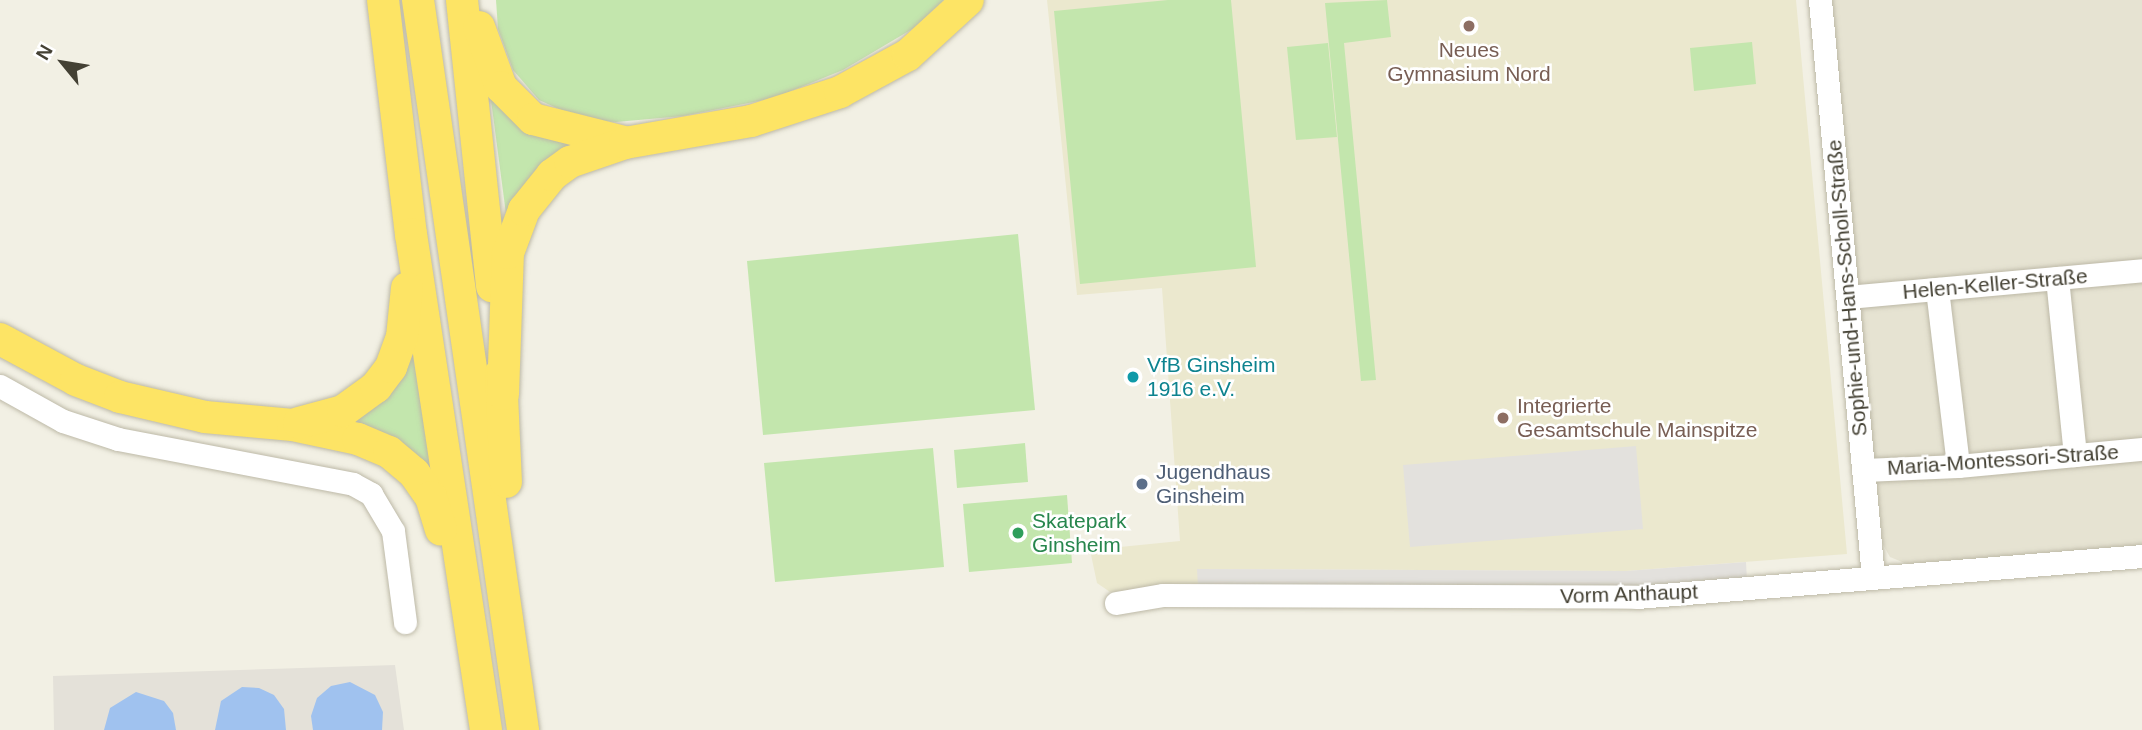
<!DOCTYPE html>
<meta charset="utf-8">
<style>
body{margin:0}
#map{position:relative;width:2142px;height:730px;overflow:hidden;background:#f2f0e4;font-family:Helvetica,sans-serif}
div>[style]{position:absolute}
.residential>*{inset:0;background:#e6e3d2}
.industrial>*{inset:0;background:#e4e1d9}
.education>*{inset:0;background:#ebe8ce}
.green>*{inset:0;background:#c3e6ad}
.parking>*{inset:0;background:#e3e1dd}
.water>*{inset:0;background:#a0c2ef}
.roads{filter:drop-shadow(0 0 2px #bdb9a7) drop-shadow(0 0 2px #bdb9a7)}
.minor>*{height:23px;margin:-11.5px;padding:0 11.5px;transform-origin:11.5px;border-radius:11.5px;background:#fff}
.highway>*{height:32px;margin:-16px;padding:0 16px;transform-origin:16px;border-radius:16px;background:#fde465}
.dots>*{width:19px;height:19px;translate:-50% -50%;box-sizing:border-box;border:4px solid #fff;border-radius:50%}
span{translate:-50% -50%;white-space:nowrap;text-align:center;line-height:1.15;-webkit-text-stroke:5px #fff;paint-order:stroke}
.education-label{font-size:21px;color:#785e54}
.left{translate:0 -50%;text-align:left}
.street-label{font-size:21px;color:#444134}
.culture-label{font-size:21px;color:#0d838f}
.service-label{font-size:21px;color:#4e5e75}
.leisure-label{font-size:21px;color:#27864d}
.north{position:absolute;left:28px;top:28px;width:70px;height:70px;-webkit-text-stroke:5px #fff;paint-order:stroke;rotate:300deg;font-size:19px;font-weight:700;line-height:28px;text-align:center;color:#444134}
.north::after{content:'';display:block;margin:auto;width:24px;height:32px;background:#444134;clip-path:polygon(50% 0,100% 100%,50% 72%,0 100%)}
</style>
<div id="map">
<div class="residential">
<div style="clip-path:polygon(1826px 0,2142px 0,2142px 547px,1907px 564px,1890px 557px,1882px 543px)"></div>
</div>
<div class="industrial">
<div style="clip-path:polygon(395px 665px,404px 730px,54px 730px,53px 676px)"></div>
</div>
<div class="education">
<div style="clip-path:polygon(1047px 0,1796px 0,1847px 554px,1626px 571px,1198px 569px,1198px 587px,1110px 592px,1097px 583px,1090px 550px,1180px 541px,1162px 288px,1077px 295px)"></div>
</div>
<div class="green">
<div style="clip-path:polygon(496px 0,944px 0,914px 28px,843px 70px,774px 98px,683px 116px,616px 122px,581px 119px,539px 100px,513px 70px,498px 29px)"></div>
<div style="clip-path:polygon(1168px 0,1231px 0,1256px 267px,1080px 284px,1054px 11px)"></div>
<div style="clip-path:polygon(1387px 0,1391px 37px,1344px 43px,1376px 380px,1361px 381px,1325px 3px)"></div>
<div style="clip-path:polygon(1752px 42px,1756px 84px,1694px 91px,1690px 48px)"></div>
<div style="clip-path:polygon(1328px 43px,1337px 137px,1296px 140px,1287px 47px)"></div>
<div style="clip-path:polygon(491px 100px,596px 145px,506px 214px)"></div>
<div style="clip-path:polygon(1018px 234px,1035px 410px,763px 435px,747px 261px)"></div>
<div style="clip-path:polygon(411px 343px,433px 478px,346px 429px)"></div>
<div style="clip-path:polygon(1025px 443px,1028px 482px,957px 488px,954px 450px)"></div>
<div style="clip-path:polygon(933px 448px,944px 567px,775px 582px,764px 463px)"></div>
<div style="clip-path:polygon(1067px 495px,1072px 563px,969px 572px,963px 504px)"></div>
</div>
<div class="parking">
<div style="clip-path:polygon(1636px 446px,1643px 529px,1410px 547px,1403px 465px)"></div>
<div style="clip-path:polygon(1746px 562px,1747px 581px,1628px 588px,1198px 587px,1197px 569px,1626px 571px)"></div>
</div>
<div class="water">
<div style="clip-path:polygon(350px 682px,375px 695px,383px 712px,382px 730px,313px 730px,311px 716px,317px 698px,331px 686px)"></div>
<div style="clip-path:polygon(242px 687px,259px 688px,274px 695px,284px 709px,286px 730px,215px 730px,221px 701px)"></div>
<div style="clip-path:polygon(136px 692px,164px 701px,173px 713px,176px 730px,104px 730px,110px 708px)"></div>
</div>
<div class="roads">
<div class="minor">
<div style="left:1820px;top:0;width:579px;rotate:84.75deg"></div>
<div style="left:2057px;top:278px;width:178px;rotate:84.2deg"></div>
<div style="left:1937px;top:289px;width:178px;rotate:83.2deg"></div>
<div style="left:1848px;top:297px;width:295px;rotate:-5.2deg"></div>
<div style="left:0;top:386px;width:72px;rotate:29.1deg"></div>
<div style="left:63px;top:421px;width:58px;rotate:18.1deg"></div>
<div style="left:118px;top:439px;width:239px;rotate:10.8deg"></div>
<div style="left:353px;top:484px;width:21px;rotate:29deg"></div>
<div style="left:371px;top:494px;width:43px;rotate:59.3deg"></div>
<div style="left:393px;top:531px;width:92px;rotate:82.5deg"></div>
<div style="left:1864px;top:470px;width:94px;rotate:-2.4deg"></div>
<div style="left:1958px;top:466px;width:185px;rotate:-5.3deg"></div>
<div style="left:1116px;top:603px;width:48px;rotate:-9.7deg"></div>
<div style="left:1163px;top:595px;width:474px;rotate:0.2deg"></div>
<div style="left:1637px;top:597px;width:507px;rotate:-4.64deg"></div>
</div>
<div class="highway">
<div style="left:383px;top:0;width:236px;rotate:83.2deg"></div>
<div style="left:411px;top:234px;width:502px;rotate:81.4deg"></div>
<div style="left:418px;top:0;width:738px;rotate:81.81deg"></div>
<div style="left:462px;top:0;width:288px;rotate:84deg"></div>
<div style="left:479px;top:27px;width:64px;rotate:69.9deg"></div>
<div style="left:501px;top:87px;width:45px;rotate:45deg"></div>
<div style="left:533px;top:119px;width:94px;rotate:14.2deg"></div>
<div style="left:0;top:339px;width:86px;rotate:28.3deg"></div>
<div style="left:76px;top:380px;width:47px;rotate:21.1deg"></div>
<div style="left:120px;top:397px;width:87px;rotate:13.2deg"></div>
<div style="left:205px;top:417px;width:88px;rotate:5.2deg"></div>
<div style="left:293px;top:425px;width:66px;rotate:12.2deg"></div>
<div style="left:358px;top:439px;width:34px;rotate:23deg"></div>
<div style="left:389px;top:452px;width:33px;rotate:40deg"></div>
<div style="left:414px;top:473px;width:29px;rotate:55deg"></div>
<div style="left:431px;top:497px;width:34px;rotate:73deg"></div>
<div style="left:501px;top:373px;width:109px;rotate:87.4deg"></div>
<div style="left:503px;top:394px;width:141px;rotate:-88deg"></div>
<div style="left:508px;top:253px;width:46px;rotate:-69.6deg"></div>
<div style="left:524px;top:210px;width:45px;rotate:-51.3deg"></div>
<div style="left:552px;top:175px;width:22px;rotate:-36deg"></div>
<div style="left:570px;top:162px;width:58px;rotate:-19.1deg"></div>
<div style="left:625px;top:143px;width:128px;rotate:-9.9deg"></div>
<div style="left:751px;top:121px;width:94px;rotate:-18deg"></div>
<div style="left:840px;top:92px;width:77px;rotate:-28.6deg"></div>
<div style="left:908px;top:55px;width:81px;rotate:-42.5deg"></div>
<div style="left:299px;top:423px;width:46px;rotate:-15.3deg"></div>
<div style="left:343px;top:411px;width:41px;rotate:-36deg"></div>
<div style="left:376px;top:387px;width:25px;rotate:-53deg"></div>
<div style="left:391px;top:367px;width:32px;rotate:-70deg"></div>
<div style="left:402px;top:337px;width:49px;rotate:-84.2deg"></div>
</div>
</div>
<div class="dots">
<div style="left:1469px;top:26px;background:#8d6e63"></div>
<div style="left:1133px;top:377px;background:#0f9aa8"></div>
<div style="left:1503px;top:418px;background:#8d6e63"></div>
<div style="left:1142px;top:484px;background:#5c6f8a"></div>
<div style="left:1018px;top:533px;background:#2e9e5b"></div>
</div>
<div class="education-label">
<span style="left:1469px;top:62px">Neues<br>Gymnasium Nord</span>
<span class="left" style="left:1517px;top:418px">Integrierte<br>Gesamtschule Mainspitze</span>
</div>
<div class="street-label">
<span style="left:1995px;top:284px;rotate:-5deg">Helen-Keller-Straße</span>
<span style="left:1847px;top:288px;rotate:-95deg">Sophie-und-Hans-Scholl-Straße</span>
<span style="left:2003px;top:460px;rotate:-4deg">Maria-Montessori-Straße</span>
<span style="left:1629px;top:594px;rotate:-2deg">Vorm Anthaupt</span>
</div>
<div class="culture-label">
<span class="left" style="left:1147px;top:377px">VfB Ginsheim<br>1916 e.V.</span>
</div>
<div class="service-label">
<span class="left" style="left:1156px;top:484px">Jugendhaus<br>Ginsheim</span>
</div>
<div class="leisure-label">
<span class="left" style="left:1032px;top:533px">Skatepark<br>Ginsheim</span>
</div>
<div class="north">N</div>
</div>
